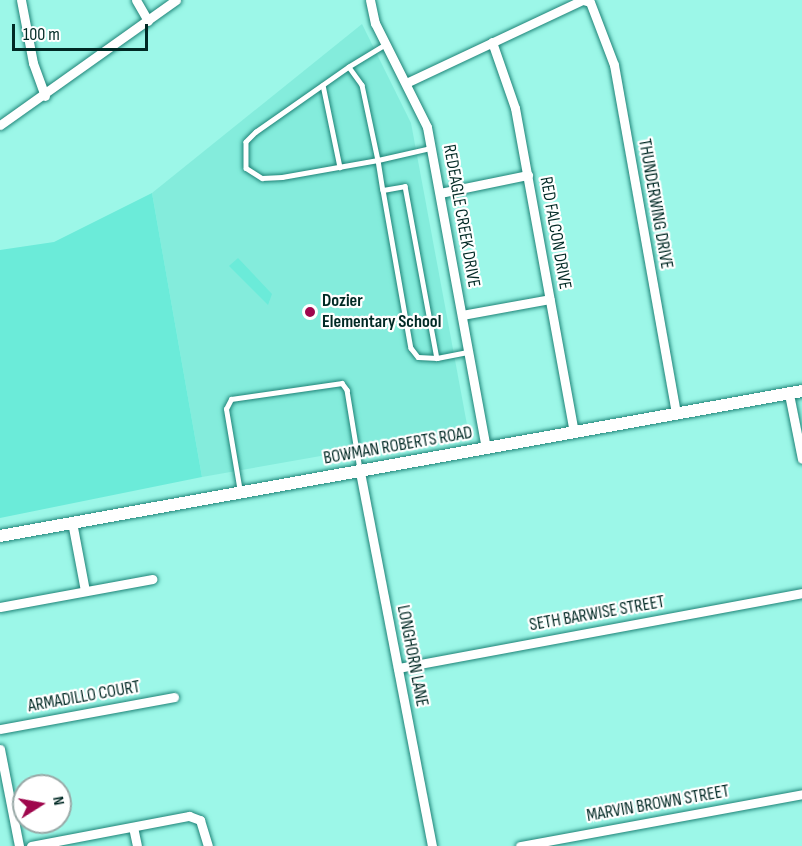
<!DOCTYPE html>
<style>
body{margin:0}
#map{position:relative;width:802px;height:846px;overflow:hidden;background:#9cf7e8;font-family:"Sofia Sans Condensed",sans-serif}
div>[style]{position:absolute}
.built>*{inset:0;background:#84ecdc}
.green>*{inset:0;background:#6bebd9}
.roads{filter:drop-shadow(0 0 2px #1e8377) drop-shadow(0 0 2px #1e8377)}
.service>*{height:4.5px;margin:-2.25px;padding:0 2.25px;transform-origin:2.25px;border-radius:2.25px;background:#fff}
.minor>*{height:9px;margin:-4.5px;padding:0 4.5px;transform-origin:4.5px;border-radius:4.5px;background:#fff}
.tertiary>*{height:12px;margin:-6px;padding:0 6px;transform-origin:6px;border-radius:6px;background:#fff}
.dots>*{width:16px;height:16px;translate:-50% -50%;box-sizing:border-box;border:3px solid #fff;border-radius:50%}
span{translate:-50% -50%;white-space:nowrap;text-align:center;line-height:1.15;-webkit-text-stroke:4.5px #fff;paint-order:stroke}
.street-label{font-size:18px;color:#002924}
.poi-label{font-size:18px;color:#002924;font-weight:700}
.left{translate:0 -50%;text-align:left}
.north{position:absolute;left:12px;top:774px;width:60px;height:60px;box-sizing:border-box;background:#fff;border:2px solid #99a9a7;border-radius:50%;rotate:79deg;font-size:16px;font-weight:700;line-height:24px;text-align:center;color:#002924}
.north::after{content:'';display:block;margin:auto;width:21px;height:27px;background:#9f074d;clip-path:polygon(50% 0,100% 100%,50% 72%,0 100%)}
.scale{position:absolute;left:12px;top:24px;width:136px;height:27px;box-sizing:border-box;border:3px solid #002924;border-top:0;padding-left:8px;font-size:18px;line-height:21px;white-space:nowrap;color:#002924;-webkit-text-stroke:4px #fff;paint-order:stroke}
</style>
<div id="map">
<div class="built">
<div style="clip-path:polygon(362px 24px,411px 123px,468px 430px,202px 477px,152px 193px)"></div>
</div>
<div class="green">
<div style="clip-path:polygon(152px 193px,202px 477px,0 518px,0 250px,54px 242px)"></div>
<div style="clip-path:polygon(238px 258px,272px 294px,268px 305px,229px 266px)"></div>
</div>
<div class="roads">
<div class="service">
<div style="left:385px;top:45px;width:42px;rotate:148.6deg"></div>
<div style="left:349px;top:67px;width:22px;rotate:54deg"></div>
<div style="left:362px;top:85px;width:77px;rotate:78deg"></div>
<div style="left:378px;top:160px;width:54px;rotate:-12.8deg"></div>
<div style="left:349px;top:67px;width:113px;rotate:145deg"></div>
<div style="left:256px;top:132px;width:14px;rotate:135deg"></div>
<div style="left:246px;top:142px;width:26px;rotate:90deg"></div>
<div style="left:246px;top:168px;width:19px;rotate:32deg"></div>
<div style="left:262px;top:178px;width:20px;rotate:-3deg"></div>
<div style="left:282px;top:177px;width:97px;rotate:-10deg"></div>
<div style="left:378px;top:160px;width:30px;rotate:81deg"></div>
<div style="left:383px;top:190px;width:22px;rotate:-10deg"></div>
<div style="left:405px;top:186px;width:175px;rotate:79.5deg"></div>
<div style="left:437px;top:358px;width:32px;rotate:-11deg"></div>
<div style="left:323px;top:85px;width:84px;rotate:78.3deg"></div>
<div style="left:383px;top:190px;width:160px;rotate:80deg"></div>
<div style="left:411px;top:348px;width:11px;rotate:52deg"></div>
<div style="left:418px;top:357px;width:19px;rotate:3deg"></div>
<div style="left:240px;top:492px;width:84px;rotate:-99.6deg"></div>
<div style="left:226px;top:409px;width:11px;rotate:-63deg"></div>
<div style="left:231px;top:399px;width:112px;rotate:-8.2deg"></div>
<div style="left:342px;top:383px;width:9px;rotate:54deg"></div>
<div style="left:347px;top:390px;width:80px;rotate:80.7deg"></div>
</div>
<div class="minor">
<div style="left:21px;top:0;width:64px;rotate:79.2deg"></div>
<div style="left:33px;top:63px;width:35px;rotate:70deg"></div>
<div style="left:136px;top:0;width:24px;rotate:60deg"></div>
<div style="left:370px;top:0;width:24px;rotate:78deg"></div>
<div style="left:375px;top:23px;width:116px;rotate:63.4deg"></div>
<div style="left:427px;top:127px;width:327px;rotate:79.6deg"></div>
<div style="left:583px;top:0;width:7px;rotate:16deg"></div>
<div style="left:590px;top:2px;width:67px;rotate:69.1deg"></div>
<div style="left:614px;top:65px;width:354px;rotate:79.9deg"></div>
<div style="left:492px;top:42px;width:70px;rotate:70.8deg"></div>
<div style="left:515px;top:108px;width:330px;rotate:79.7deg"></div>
<div style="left:406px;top:83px;width:195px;rotate:-25.2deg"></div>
<div style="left:0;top:125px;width:216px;rotate:-35.4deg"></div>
<div style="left:440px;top:193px;width:90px;rotate:-11.6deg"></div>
<div style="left:462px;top:315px;width:89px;rotate:-10.3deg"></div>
<div style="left:789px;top:394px;width:66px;rotate:78.7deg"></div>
<div style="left:360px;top:472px;width:381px;rotate:79.1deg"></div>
<div style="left:72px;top:522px;width:70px;rotate:79.3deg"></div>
<div style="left:0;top:607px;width:155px;rotate:-10.4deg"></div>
<div style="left:398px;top:668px;width:411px;rotate:-10.5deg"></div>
<div style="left:0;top:729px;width:177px;rotate:-10.4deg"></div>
<div style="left:0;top:749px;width:99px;rotate:78.9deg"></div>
<div style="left:133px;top:827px;width:19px;rotate:78deg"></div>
<div style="left:31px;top:846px;width:161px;rotate:-10.8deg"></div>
<div style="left:189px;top:816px;width:12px;rotate:20deg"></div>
<div style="left:200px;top:820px;width:27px;rotate:73deg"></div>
<div style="left:520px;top:846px;width:287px;rotate:-10.4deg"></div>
</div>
<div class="tertiary">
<div style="left:0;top:536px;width:815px;rotate:-10.25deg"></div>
</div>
</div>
<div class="dots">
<div style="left:310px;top:312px;background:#9f074d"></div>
</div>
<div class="street-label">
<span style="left:655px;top:204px;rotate:80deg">THUNDERWING DRIVE</span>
<span style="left:461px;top:216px;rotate:80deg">REDEAGLE CREEK DRIVE</span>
<span style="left:555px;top:233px;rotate:80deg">RED FALCON DRIVE</span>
<span style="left:398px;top:446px;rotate:-10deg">BOWMAN ROBERTS ROAD</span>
<span style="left:597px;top:614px;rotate:-10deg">SETH BARWISE STREET</span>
<span style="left:412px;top:656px;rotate:79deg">LONGHORN LANE</span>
<span style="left:84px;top:697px;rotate:-10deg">ARMADILLO COURT</span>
<span style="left:658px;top:804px;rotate:-10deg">MARVIN BROWN STREET</span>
</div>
<div class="poi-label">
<span class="left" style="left:322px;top:312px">Dozier<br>Elementary School</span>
</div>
<div class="north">N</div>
<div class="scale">100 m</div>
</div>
